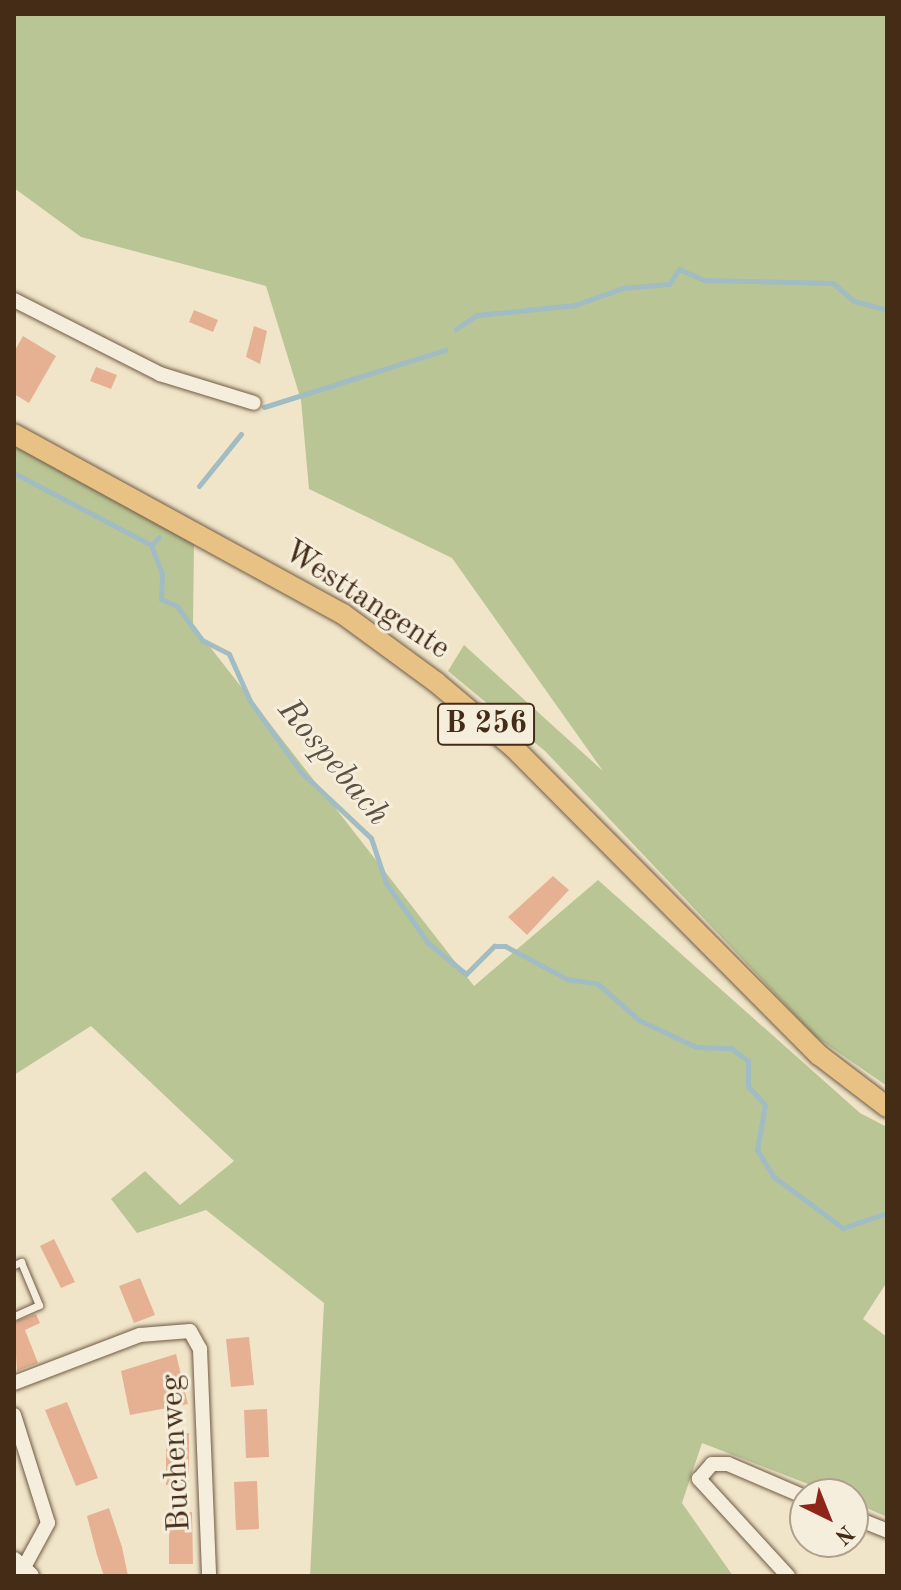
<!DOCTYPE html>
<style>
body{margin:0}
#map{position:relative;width:901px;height:1590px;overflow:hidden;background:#f0e5c9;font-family:"Old Standard TT",serif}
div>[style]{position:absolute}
.green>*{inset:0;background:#bac596}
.stream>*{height:5px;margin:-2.5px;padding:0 2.5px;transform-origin:2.5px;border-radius:2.5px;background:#a1bcc2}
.building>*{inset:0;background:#e6b192}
.roads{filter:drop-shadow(0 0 2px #705a44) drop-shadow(0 0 2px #705a44)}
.lane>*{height:7px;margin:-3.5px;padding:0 3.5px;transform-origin:3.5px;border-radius:3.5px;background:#f5eedc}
.street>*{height:14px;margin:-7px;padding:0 7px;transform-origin:7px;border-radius:7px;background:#f5eedc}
.secondary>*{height:18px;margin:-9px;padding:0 9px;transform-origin:9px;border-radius:9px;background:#f5eedc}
.primary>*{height:20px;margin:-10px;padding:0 10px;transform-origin:10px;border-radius:10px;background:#e8c284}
span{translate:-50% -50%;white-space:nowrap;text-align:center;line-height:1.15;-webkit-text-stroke:6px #f5eedc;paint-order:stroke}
.shield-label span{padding:2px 6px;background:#f5eedc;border:2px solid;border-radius:6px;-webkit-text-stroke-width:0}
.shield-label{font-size:30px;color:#452c17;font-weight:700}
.street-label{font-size:32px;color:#452c17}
.water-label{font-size:34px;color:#5c5042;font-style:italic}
.frame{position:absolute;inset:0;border:16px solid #452c17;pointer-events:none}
.north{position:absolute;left:789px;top:1478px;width:80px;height:80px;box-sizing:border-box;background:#f5eedc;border:2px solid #afa08d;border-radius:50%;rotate:137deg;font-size:22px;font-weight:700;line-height:32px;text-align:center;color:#452c17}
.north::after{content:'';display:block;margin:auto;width:28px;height:36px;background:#8f2418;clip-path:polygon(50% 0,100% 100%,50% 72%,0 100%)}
</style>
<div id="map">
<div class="green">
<div style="clip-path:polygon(14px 14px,887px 14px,887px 1086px,816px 1037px,545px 751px,448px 671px,464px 645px,603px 771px,452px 558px,309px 489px,301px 400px,266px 286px,81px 237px,14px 188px)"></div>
<div style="clip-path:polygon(14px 439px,194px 541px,193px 625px,474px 986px,598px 880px,860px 1113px,887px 1127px,887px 1282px,863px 1319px,887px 1337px,887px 1517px,853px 1502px,853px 1494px,834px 1494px,702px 1443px,682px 1503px,733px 1576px,310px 1576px,324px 1303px,206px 1210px,137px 1233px,111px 1199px,145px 1171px,180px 1205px,234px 1161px,91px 1026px,14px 1075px)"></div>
</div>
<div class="stream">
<div style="left:456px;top:329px;width:25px;rotate:-34deg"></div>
<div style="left:477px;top:315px;width:99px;rotate:-5.8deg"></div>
<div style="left:575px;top:305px;width:51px;rotate:-19.5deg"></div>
<div style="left:623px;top:288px;width:46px;rotate:-5deg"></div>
<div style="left:669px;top:284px;width:18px;rotate:-56deg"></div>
<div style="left:679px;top:269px;width:27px;rotate:24deg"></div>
<div style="left:704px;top:280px;width:129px;rotate:1.3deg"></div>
<div style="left:833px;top:283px;width:28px;rotate:41deg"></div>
<div style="left:854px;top:301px;width:34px;rotate:15deg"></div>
<div style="left:264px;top:407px;width:190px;rotate:-17.5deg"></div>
<div style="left:14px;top:473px;width:155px;rotate:27.7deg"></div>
<div style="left:151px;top:545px;width:31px;rotate:69deg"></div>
<div style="left:162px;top:574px;width:25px;rotate:92deg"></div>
<div style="left:161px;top:599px;width:17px;rotate:24deg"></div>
<div style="left:177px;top:606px;width:42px;rotate:53.7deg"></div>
<div style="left:202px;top:640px;width:30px;rotate:27deg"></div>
<div style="left:229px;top:654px;width:51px;rotate:65.9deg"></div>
<div style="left:250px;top:701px;width:87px;rotate:54.3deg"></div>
<div style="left:301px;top:772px;width:96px;rotate:43.3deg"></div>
<div style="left:371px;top:838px;width:47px;rotate:71.6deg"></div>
<div style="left:386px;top:883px;width:73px;rotate:55deg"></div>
<div style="left:428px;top:943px;width:49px;rotate:39.2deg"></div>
<div style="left:466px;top:974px;width:40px;rotate:-45deg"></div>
<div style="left:494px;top:946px;width:11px"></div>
<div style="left:505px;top:946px;width:70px;rotate:28deg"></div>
<div style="left:567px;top:979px;width:31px;rotate:9deg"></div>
<div style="left:598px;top:984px;width:55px;rotate:41.3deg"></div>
<div style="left:639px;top:1020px;width:63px;rotate:25.3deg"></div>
<div style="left:696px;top:1047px;width:35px;rotate:2deg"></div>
<div style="left:731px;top:1048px;width:21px;rotate:37deg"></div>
<div style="left:748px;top:1061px;width:25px;rotate:90deg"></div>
<div style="left:748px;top:1086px;width:25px;rotate:48deg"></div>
<div style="left:765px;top:1105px;width:46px;rotate:100.1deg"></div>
<div style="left:757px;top:1150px;width:32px;rotate:58deg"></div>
<div style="left:774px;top:1177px;width:86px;rotate:36.5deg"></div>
<div style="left:843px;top:1228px;width:46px;rotate:-18.8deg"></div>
<div style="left:199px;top:486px;width:67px;rotate:-51.1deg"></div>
<div style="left:151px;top:545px;width:11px;rotate:-45deg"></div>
</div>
<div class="building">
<div style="clip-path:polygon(194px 310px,218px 320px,213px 332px,189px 322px)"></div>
<div style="clip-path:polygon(254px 326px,267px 331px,260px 364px,246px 357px)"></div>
<div style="clip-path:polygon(23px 336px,56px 356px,29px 403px,14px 394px,14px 352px)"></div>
<div style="clip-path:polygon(96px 367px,117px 375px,111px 389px,90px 381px)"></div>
<div style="clip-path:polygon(553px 876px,569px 890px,527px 935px,508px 917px)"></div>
<div style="clip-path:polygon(54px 1239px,75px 1282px,61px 1288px,40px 1246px)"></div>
<div style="clip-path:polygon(140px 1278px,155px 1315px,134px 1323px,119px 1286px)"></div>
<div style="clip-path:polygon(36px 1314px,40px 1323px,25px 1330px,38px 1363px,17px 1371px,14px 1322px)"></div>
<div style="clip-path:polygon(249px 1337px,254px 1385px,231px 1387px,226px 1339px)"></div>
<div style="clip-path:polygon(176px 1354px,188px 1404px,130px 1415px,121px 1371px)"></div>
<div style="clip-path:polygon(67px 1402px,98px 1478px,76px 1486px,45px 1410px)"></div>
<div style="clip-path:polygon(267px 1409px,269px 1457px,246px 1458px,244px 1410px)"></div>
<div style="clip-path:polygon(189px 1433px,189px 1484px,166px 1485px,166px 1434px)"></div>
<div style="clip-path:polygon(257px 1481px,259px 1529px,236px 1530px,234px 1482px)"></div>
<div style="clip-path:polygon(109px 1508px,122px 1547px,128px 1576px,104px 1576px,97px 1555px,87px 1516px)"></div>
<div style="clip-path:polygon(192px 1512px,193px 1564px,169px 1564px,169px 1514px)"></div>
</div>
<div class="roads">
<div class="lane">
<div style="left:14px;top:1265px;width:8px;rotate:-23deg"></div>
<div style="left:21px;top:1262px;width:47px;rotate:67.3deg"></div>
<div style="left:39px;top:1305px;width:27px;rotate:156deg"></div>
</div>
<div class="street">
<div style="left:14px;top:300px;width:164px;rotate:26.9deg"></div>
<div style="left:160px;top:374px;width:98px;rotate:17.1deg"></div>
<div style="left:14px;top:1383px;width:135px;rotate:-20.9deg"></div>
<div style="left:140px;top:1335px;width:50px;rotate:-4.6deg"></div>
<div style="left:190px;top:1331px;width:21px;rotate:61deg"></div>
<div style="left:200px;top:1349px;width:227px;rotate:87.7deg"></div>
<div style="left:14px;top:1415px;width:113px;rotate:72.5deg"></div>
<div style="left:48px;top:1523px;width:52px;rotate:118.5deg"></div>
<div style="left:853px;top:1517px;width:37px;rotate:22deg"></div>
<div style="left:788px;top:1576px;width:132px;rotate:-132.5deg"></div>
<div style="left:699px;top:1479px;width:20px;rotate:-49deg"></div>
<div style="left:712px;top:1464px;width:16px"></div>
<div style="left:728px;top:1464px;width:84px;rotate:23.2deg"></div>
</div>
<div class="secondary">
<div style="left:14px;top:1561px;width:22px;rotate:43deg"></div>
</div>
<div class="primary">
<div style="left:14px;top:434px;width:375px;rotate:28.7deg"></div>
<div style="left:343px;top:614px;width:115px;rotate:36.2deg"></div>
<div style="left:436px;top:682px;width:102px;rotate:40.2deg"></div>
<div style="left:514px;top:748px;width:433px;rotate:45.2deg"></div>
<div style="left:819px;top:1055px;width:86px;rotate:37.4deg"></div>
</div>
</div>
<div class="shield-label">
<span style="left:486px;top:724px">B 256</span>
</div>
<div class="street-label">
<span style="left:366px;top:601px;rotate:33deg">Westtangente</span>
<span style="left:177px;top:1453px;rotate:-93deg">Buchenweg</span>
</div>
<div class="water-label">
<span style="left:333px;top:763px;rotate:50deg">Rospebach</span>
</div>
<div class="frame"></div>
<div class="north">N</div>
</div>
